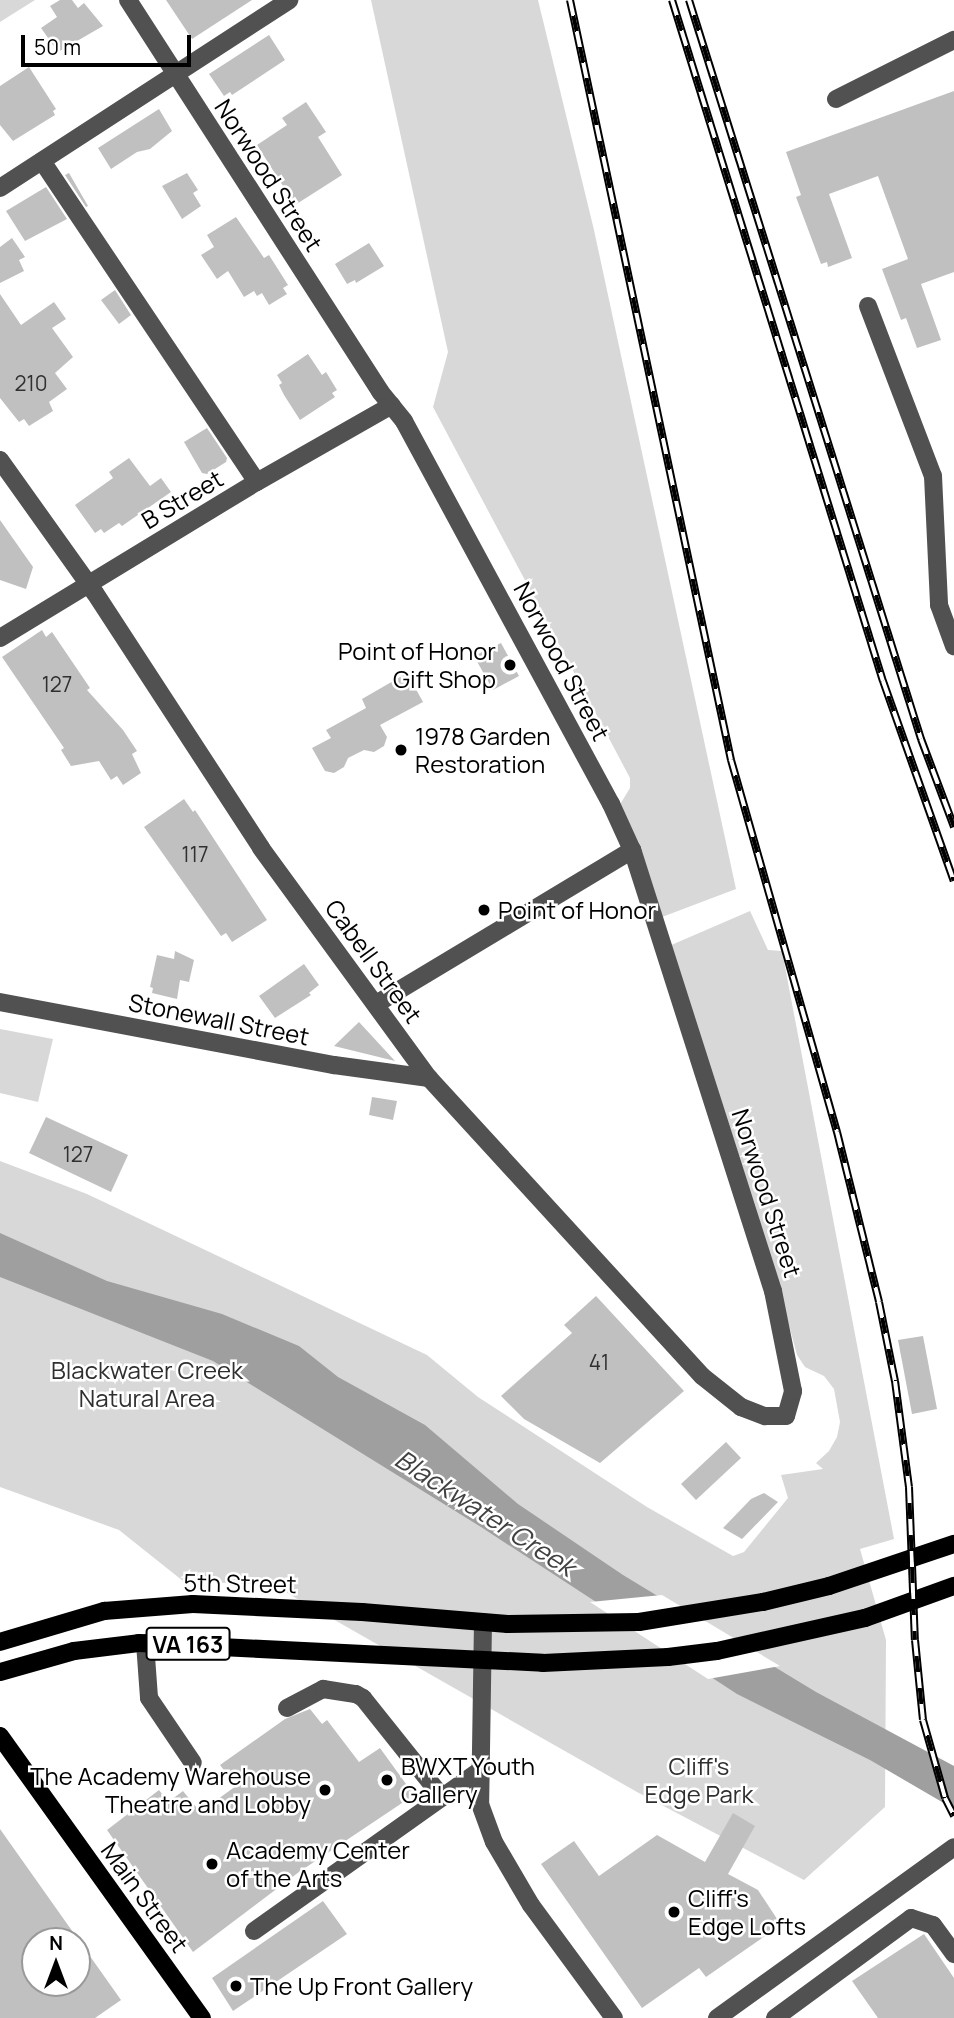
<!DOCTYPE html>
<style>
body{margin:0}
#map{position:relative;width:954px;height:2018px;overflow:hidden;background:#fff;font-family:Manrope,sans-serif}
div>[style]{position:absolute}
.green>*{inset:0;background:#d8d8d8}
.water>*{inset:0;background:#9f9f9f}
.pier>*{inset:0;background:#fff}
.building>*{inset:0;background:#c0c0c0}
.minor>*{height:18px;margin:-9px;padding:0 9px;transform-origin:9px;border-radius:9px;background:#515151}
.major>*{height:18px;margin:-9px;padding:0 9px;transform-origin:9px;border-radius:9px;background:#000}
.rail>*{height:8px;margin-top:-4px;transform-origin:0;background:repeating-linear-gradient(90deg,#fff 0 16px,#000 0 32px);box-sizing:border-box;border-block:2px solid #000}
.dots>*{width:19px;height:19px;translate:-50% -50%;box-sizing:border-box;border:4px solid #fff;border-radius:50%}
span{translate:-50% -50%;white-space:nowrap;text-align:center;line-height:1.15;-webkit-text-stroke:5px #fff;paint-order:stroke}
.number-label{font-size:21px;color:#303030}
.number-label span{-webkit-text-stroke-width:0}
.shield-label span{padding:2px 5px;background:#fff;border:2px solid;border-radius:5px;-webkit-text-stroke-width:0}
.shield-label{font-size:23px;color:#000;font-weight:700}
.street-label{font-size:24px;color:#000}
.poi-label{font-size:24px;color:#000}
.right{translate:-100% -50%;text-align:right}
.left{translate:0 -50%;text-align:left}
.park-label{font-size:24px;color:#2f2f2f}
.water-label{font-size:26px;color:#404040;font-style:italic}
.north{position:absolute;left:21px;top:1927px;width:70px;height:70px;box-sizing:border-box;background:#fff;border:2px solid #999;border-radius:50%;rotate:0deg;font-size:19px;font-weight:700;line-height:28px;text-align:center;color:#000}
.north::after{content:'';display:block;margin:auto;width:24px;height:32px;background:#000;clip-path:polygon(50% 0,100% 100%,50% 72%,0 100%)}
.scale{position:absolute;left:21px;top:35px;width:170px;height:32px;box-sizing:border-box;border:4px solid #000;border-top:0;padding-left:9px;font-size:21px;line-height:24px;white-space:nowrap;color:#000;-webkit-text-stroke:5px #fff;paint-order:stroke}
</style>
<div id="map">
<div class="green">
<div style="clip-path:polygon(0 0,35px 0,0 22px)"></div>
<div style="clip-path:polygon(371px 0,538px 0,594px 230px,736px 889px,662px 917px,619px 806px,630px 788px,630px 778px,433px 407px,448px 352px)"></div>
<div style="clip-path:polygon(750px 911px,768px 950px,782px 951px,894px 1539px,860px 1549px,886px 1640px,885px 1807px,804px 1880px,637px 1792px,273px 1585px,183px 1581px,119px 1530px,0 1487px,0 1161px,87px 1194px,427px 1355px,478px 1397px,647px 1507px,733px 1556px,744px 1552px,788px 1498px,781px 1475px,823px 1469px,816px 1463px,829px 1451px,837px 1437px,840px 1422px,834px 1389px,824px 1376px,805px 1367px,797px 1355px,774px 1269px,669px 946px)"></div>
<div style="clip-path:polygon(0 1029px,53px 1039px,38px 1102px,0 1093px)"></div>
</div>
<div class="water">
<div style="clip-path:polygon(0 1233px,107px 1281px,222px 1314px,299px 1346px,338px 1377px,425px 1425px,518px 1504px,623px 1575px,816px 1692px,954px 1766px,954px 1809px,870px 1760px,737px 1694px,481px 1527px,213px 1361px,0 1277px)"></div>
</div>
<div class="pier">
<div style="clip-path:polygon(662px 1595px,780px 1666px,708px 1679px,590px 1602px)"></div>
</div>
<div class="building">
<div style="clip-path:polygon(60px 0,72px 0,78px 8px,84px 3px,103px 26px,58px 52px,41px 28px,57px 17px,50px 6px)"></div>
<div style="clip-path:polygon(166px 0,252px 0,192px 39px)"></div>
<div style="clip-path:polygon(269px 35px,285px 60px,232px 95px,230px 92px,224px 96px,209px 74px)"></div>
<div style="clip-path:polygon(29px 67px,56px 109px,53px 111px,55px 115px,13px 141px,0 125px,0 86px)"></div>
<div style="clip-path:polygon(954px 91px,954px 272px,921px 284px,941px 340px,917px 348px,906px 318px,901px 320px,882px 269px,908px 259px,878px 176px,829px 194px,852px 258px,828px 267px,827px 262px,821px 264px,796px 197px,801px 195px,786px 152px)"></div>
<div style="clip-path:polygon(306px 102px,326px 132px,318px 137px,342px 175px,295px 205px,257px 145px,287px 125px,282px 118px)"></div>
<div style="clip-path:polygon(159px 109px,172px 131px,150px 149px,137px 152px,111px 169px,98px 148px)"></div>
<div style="clip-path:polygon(69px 173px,88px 206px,86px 207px,65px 175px)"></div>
<div style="clip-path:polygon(187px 173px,198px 190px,193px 193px,201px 206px,182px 219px,162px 186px)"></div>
<div style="clip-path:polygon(46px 187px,67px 219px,25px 241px,6px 211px)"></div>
<div style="clip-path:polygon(236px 217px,264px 258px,269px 255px,288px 285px,283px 288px,287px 294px,269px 305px,262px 293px,257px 296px,254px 291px,244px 297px,228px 271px,217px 279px,201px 255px,214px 247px,207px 235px)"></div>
<div style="clip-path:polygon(12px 238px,25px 257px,19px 260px,24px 271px,0 283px,0 247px)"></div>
<div style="clip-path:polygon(369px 243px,384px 266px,356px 283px,355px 280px,347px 284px,335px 264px)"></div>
<div style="clip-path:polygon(115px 290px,131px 315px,119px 324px,101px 300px)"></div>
<div style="clip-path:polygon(0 294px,21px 325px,54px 302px,66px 319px,52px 328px,73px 357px,55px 373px,67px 389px,49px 402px,53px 411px,29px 426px,24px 419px,19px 422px,0 398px)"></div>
<div style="clip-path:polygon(308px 354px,322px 375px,326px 372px,337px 390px,332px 393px,335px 397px,300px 420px,284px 395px,279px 385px,282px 383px,277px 375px)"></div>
<div style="clip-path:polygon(207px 428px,227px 458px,226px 462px,207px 474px,202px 473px,184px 442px)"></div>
<div style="clip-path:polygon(129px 458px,150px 486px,161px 478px,171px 492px,122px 526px,119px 523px,104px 533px,101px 529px,95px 533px,75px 505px,113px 478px,109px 472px)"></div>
<div style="clip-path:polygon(0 520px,33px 567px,26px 589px,0 580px)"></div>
<div style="clip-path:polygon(42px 630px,46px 637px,52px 632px,90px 688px,87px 690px,123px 730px,137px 751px,132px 754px,141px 773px,123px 785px,117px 776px,111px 780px,99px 761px,71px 766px,61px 750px,64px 748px,2px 657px)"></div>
<div style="clip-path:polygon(501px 643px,519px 676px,493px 690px,474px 656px)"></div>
<div style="clip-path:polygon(407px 673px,423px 702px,380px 725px,387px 737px,384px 746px,374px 752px,364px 750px,348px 758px,344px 767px,334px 773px,325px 771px,312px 748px,331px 738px,326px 730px,366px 708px,362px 699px)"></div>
<div style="clip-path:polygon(184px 799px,193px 812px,195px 810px,267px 920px,232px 942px,226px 933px,221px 936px,144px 827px)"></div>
<div style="clip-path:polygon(175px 951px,194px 960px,189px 982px,180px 980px,177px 999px,152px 993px,153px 988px,150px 987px,157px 955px,174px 959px)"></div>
<div style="clip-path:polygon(304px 964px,319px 985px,309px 993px,311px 995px,275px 1018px,259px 996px)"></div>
<div style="clip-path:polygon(359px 1022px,395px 1061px,334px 1046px)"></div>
<div style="clip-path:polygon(372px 1097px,397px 1101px,393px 1120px,369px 1115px)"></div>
<div style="clip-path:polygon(46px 1117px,128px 1155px,111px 1192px,29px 1153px)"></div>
<div style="clip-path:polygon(596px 1296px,684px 1391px,600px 1463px,524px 1419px,501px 1396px,572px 1333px,564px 1325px)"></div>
<div style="clip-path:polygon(923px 1336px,937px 1409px,912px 1414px,898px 1340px)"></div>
<div style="clip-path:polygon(726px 1442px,741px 1458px,696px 1500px,681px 1484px)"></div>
<div style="clip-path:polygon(764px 1493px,778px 1502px,742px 1539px,723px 1528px,751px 1499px)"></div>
<div style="clip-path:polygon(310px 1709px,322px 1724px,327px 1720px,359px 1762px,380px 1748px,414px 1795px,299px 1872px,193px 1952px,107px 1830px,159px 1790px,168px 1802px,183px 1791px,200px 1812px,236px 1786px,220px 1765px,285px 1719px)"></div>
<div style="clip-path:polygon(733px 1813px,755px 1826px,728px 1874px,758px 1890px,781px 1925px,706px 1977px,699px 1968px,642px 2008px,541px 1864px,574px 1841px,599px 1876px,657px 1835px,705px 1862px)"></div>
<div style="clip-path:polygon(evenodd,0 1829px,121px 2000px,95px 2018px,0 2018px,0 1829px,35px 1941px,77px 1941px,77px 1983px,35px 1983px,35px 1941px)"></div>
<div style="clip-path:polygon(323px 1901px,347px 1934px,233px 2011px,212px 1978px)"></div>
<div style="clip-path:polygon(924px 1934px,954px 1978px,954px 2018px,878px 2018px,852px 1981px)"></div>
</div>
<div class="minor">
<div style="left:836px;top:99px;width:132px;rotate:-26.6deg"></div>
<div style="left:42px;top:161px;width:386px;rotate:56.2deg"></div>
<div style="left:0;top:188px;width:345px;rotate:-33deg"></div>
<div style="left:868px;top:306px;width:182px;rotate:69.1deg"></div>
<div style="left:933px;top:476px;width:129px;rotate:87.3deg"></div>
<div style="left:939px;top:605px;width:44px;rotate:69.9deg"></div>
<div style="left:0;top:460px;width:163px;rotate:54.5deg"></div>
<div style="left:95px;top:593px;width:304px;rotate:56.9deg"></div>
<div style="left:261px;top:848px;width:285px;rotate:53.9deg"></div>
<div style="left:429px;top:1078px;width:404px;rotate:47.5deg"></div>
<div style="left:702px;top:1376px;width:50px;rotate:38.5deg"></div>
<div style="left:741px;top:1407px;width:26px;rotate:21deg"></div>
<div style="left:765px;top:1416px;width:21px"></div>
<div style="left:786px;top:1416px;width:26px;rotate:-74deg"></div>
<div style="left:793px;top:1391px;width:102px;rotate:-101.3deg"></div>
<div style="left:773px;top:1291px;width:463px;rotate:-107.7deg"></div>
<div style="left:632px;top:850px;width:51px;rotate:-114.5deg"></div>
<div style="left:611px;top:804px;width:435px;rotate:-118.4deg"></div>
<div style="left:404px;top:421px;width:38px;rotate:-129deg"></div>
<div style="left:380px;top:391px;width:465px;rotate:-122.8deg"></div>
<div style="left:0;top:638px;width:301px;rotate:-31.3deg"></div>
<div style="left:257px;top:482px;width:155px;rotate:-29.7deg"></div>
<div style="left:0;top:1002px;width:340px;rotate:10.7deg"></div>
<div style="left:334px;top:1065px;width:96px;rotate:7.8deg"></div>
<div style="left:376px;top:1004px;width:299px;rotate:-31deg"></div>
<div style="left:483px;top:1622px;width:182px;rotate:90.9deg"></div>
<div style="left:480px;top:1804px;width:40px;rotate:69.8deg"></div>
<div style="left:494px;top:1842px;width:73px;rotate:59.6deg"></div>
<div style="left:531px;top:1905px;width:140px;rotate:53.7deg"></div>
<div style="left:145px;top:1643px;width:55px;rotate:85.8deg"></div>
<div style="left:149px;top:1698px;width:78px;rotate:55.9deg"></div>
<div style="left:287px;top:1708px;width:41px;rotate:-27.8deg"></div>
<div style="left:323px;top:1689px;width:33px;rotate:9deg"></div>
<div style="left:356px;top:1694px;width:8px;rotate:30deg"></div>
<div style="left:363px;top:1698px;width:127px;rotate:51.4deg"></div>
<div style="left:254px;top:1931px;width:276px;rotate:-35.4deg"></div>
<div style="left:717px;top:2018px;width:292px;rotate:-35.8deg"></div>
<div style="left:775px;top:2018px;width:169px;rotate:-36.3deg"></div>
<div style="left:911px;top:1918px;width:23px;rotate:18deg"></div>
<div style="left:933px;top:1925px;width:36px;rotate:54deg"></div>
</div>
<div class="major">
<div style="left:0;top:1642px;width:109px;rotate:-16.6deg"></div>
<div style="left:104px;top:1611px;width:89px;rotate:-4.5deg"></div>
<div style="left:193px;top:1604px;width:169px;rotate:2.7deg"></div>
<div style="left:362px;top:1612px;width:146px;rotate:4.7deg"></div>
<div style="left:508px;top:1624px;width:131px;rotate:-0.9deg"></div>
<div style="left:639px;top:1622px;width:126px;rotate:-9.2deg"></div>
<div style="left:763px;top:1602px;width:68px;rotate:-13.6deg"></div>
<div style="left:829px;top:1586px;width:132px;rotate:-18.6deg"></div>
<div style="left:0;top:1672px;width:77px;rotate:-15.8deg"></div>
<div style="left:74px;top:1651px;width:65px;rotate:-7deg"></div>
<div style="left:139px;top:1643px;width:404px;rotate:2.8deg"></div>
<div style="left:543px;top:1663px;width:125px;rotate:-2.7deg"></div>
<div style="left:668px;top:1657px;width:49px;rotate:-7deg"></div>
<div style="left:717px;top:1651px;width:152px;rotate:-12.6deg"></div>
<div style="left:865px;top:1618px;width:95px;rotate:-19.8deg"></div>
<div style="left:0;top:1736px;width:347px;rotate:54.4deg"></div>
</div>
<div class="rail">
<div style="left:570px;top:0;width:777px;rotate:78.04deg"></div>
<div style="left:731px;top:760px;width:387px;rotate:74.1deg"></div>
<div style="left:837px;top:1132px;width:175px;rotate:76.1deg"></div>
<div style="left:879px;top:1302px;width:81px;rotate:78.6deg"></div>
<div style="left:895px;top:1381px;width:107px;rotate:82.5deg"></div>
<div style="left:909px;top:1487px;width:153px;rotate:87.8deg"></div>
<div style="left:915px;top:1640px;width:80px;rotate:84.3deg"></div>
<div style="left:923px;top:1720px;width:81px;rotate:74.2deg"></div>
<div style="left:945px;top:1798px;width:20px;rotate:63deg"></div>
<div style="left:672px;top:0;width:713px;rotate:72.79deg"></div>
<div style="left:883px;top:681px;width:212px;rotate:70.5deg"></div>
<div style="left:689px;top:0;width:775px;rotate:72.57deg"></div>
<div style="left:921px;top:739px;width:94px;rotate:69.4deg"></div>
</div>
<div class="dots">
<div style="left:510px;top:665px;background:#000"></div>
<div style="left:401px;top:750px;background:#000"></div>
<div style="left:484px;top:910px;background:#000"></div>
<div style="left:387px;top:1780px;background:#000"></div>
<div style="left:325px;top:1790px;background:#000"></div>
<div style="left:212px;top:1864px;background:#000"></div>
<div style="left:674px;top:1912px;background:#000"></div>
<div style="left:236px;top:1986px;background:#000"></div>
</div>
<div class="number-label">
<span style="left:31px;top:383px">210</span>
<span style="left:57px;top:684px">127</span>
<span style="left:195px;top:854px">117</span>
<span style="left:78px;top:1154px">127</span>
<span style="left:599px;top:1362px">41</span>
</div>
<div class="shield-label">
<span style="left:188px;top:1644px">VA 163</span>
</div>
<div class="street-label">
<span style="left:269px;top:175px;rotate:57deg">Norwood Street</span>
<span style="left:182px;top:499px;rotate:-31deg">B Street</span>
<span style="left:562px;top:661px;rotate:62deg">Norwood Street</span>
<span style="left:374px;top:961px;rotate:54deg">Cabell Street</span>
<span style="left:219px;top:1019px;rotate:11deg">Stonewall Street</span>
<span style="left:767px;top:1193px;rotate:72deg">Norwood Street</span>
<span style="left:240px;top:1583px;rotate:1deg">5th Street</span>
<span style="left:145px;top:1897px;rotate:54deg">Main Street</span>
</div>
<div class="poi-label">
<span class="right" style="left:496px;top:665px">Point of Honor<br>Gift Shop</span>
<span class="left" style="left:415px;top:750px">1978 Garden<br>Restoration</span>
<span class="left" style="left:498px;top:910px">Point of Honor</span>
<span class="left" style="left:401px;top:1780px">BWXT Youth<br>Gallery</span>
<span class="right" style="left:311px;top:1790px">The Academy Warehouse<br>Theatre and Lobby</span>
<span class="left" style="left:226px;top:1864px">Academy Center<br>of the Arts</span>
<span class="left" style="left:688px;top:1912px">Cliff's<br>Edge Lofts</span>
<span class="left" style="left:250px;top:1986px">The Up Front Gallery</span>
</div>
<div class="park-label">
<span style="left:147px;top:1384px">Blackwater Creek<br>Natural Area</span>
<span style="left:699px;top:1780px">Cliff's<br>Edge Park</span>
</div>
<div class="water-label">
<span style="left:485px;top:1513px;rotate:33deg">Blackwater Creek</span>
</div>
<div class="north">N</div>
<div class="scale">50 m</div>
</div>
